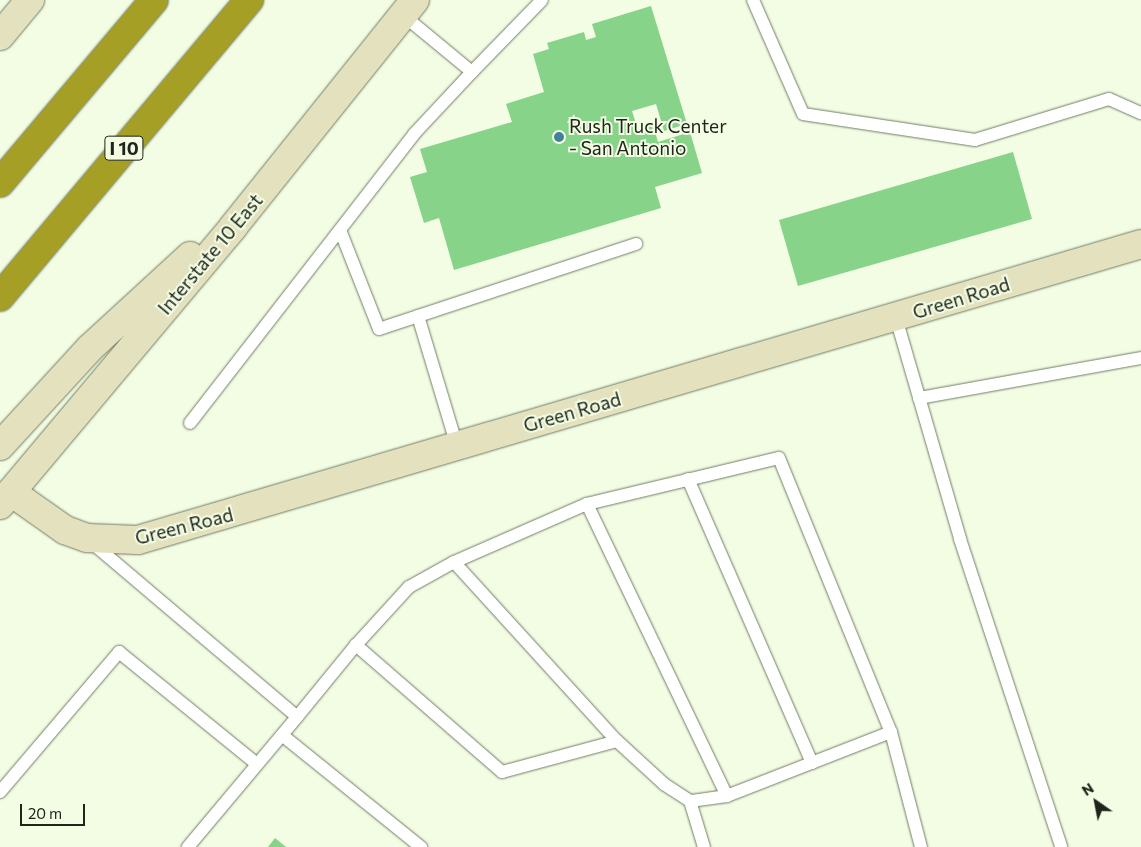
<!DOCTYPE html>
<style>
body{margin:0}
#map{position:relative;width:1141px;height:847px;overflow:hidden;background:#f2fde4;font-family:Commissioner,sans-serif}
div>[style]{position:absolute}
.building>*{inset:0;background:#86d389}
.roads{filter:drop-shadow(0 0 1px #727c65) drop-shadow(0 0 1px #727c65)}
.lane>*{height:12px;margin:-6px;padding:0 6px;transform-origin:6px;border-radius:6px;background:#fff}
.secondary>*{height:28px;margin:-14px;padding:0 14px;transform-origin:14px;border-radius:14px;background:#e4e2be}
.highway>*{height:28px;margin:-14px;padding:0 14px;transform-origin:14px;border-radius:14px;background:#a59f25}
.dots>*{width:14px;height:14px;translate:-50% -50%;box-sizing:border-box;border:2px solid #f2fde4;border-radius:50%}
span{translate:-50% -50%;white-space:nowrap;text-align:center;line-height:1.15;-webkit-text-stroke:4px #f2fde4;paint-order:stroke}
.shield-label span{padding:1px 4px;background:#f2fde4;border:1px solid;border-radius:4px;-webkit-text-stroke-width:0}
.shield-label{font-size:18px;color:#20241b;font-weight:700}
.poi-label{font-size:19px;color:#20241b}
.left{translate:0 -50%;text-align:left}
.street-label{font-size:19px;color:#20241b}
.north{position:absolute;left:1071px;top:777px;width:50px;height:50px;-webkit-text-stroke:4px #f2fde4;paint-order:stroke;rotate:327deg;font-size:14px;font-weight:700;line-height:20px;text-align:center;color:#20241b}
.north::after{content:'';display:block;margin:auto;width:18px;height:22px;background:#20241b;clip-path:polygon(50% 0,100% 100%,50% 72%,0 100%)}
.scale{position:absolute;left:20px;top:804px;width:65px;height:22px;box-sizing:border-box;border:2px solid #20241b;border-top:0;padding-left:6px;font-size:15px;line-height:18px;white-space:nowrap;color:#20241b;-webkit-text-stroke:4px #f2fde4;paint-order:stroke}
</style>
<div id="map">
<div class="building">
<div style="clip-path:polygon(651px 6px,687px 124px,664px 131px,656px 104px,632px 111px,638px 130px,653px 125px,658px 142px,690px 132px,702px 173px,655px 187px,661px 208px,454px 270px,439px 218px,424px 223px,410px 177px,427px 172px,420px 149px,512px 122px,506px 104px,544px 92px,533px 54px,549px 49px,547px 43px,584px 32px,586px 40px,596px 37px,592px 24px)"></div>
<div style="clip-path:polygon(1013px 152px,1032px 219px,798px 286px,779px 220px)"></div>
<div style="clip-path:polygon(275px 838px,286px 847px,268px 847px)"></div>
</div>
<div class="roads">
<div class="lane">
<div style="left:753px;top:0;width:124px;rotate:66.3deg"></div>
<div style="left:803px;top:114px;width:174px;rotate:8.6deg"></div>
<div style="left:975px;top:140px;width:140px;rotate:-17deg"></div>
<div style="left:1109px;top:99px;width:35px;rotate:24deg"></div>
<div style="left:472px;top:72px;width:100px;rotate:-45.8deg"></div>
<div style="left:340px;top:230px;width:106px;rotate:68.5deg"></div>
<div style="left:379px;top:329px;width:271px;rotate:-18.3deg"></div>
<div style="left:418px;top:316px;width:136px;rotate:73.3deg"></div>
<div style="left:896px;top:318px;width:230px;rotate:73.8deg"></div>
<div style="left:960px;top:539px;width:324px;rotate:71.8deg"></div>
<div style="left:919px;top:398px;width:226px;rotate:-10.2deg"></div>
<div style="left:190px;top:423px;width:366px;rotate:-52.2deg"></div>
<div style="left:414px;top:134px;width:85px;rotate:-46.9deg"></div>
<div style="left:472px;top:72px;width:89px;rotate:-140.4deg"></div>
<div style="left:688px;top:479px;width:310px;rotate:66.4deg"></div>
<div style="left:587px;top:504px;width:324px;rotate:64.4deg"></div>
<div style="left:91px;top:542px;width:270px;rotate:40.3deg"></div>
<div style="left:297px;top:717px;width:170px;rotate:130deg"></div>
<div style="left:454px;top:562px;width:242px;rotate:47.7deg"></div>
<div style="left:297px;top:717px;width:93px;rotate:-50.7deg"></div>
<div style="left:356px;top:645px;width:79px;rotate:-47.6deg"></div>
<div style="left:409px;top:587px;width:51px;rotate:-29.1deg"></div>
<div style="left:454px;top:562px;width:145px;rotate:-23.6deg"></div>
<div style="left:587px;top:504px;width:197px;rotate:-13.5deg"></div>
<div style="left:779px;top:458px;width:296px;rotate:67.8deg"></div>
<div style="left:891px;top:732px;width:176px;rotate:158.7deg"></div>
<div style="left:727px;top:796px;width:37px;rotate:172deg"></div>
<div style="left:690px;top:801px;width:31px;rotate:-147deg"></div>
<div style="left:664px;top:784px;width:64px;rotate:-137.5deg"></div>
<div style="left:617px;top:741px;width:119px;rotate:164.9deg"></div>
<div style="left:502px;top:772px;width:194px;rotate:-139deg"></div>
<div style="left:891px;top:732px;width:119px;rotate:75.4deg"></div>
<div style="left:282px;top:735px;width:179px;rotate:38.9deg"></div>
<div style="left:0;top:792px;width:184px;rotate:-49.6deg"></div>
<div style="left:119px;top:652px;width:178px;rotate:39.1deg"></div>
<div style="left:690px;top:801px;width:48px;rotate:73.1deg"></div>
</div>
<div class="secondary">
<div style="left:0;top:36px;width:47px;rotate:-50.2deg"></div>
<div style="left:0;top:446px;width:133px;rotate:-47.4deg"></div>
<div style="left:90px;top:348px;width:136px;rotate:-42.6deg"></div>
<div style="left:11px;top:492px;width:66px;rotate:35.1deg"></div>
<div style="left:65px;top:530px;width:23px;rotate:20deg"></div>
<div style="left:87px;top:538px;width:51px;rotate:2.2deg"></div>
<div style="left:138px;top:540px;width:1046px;rotate:-16.44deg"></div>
<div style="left:0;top:505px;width:363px;rotate:-50deg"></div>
<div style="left:233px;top:227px;width:291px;rotate:-51.3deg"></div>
</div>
<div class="highway">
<div style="left:0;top:183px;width:239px;rotate:-49.9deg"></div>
<div style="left:0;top:297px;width:388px;rotate:-50deg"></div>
</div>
</div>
<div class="dots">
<div style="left:559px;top:137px;background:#428196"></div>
</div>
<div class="shield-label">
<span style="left:124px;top:148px">I 10</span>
</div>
<div class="poi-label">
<span class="left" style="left:569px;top:137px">Rush Truck Center<br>- San Antonio</span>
</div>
<div class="street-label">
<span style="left:210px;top:254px;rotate:-50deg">Interstate 10 East</span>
<span style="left:961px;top:298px;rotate:-17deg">Green Road</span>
<span style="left:572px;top:412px;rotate:-16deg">Green Road</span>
<span style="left:184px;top:526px;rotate:-14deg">Green Road</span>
</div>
<div class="north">N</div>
<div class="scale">20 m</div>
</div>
